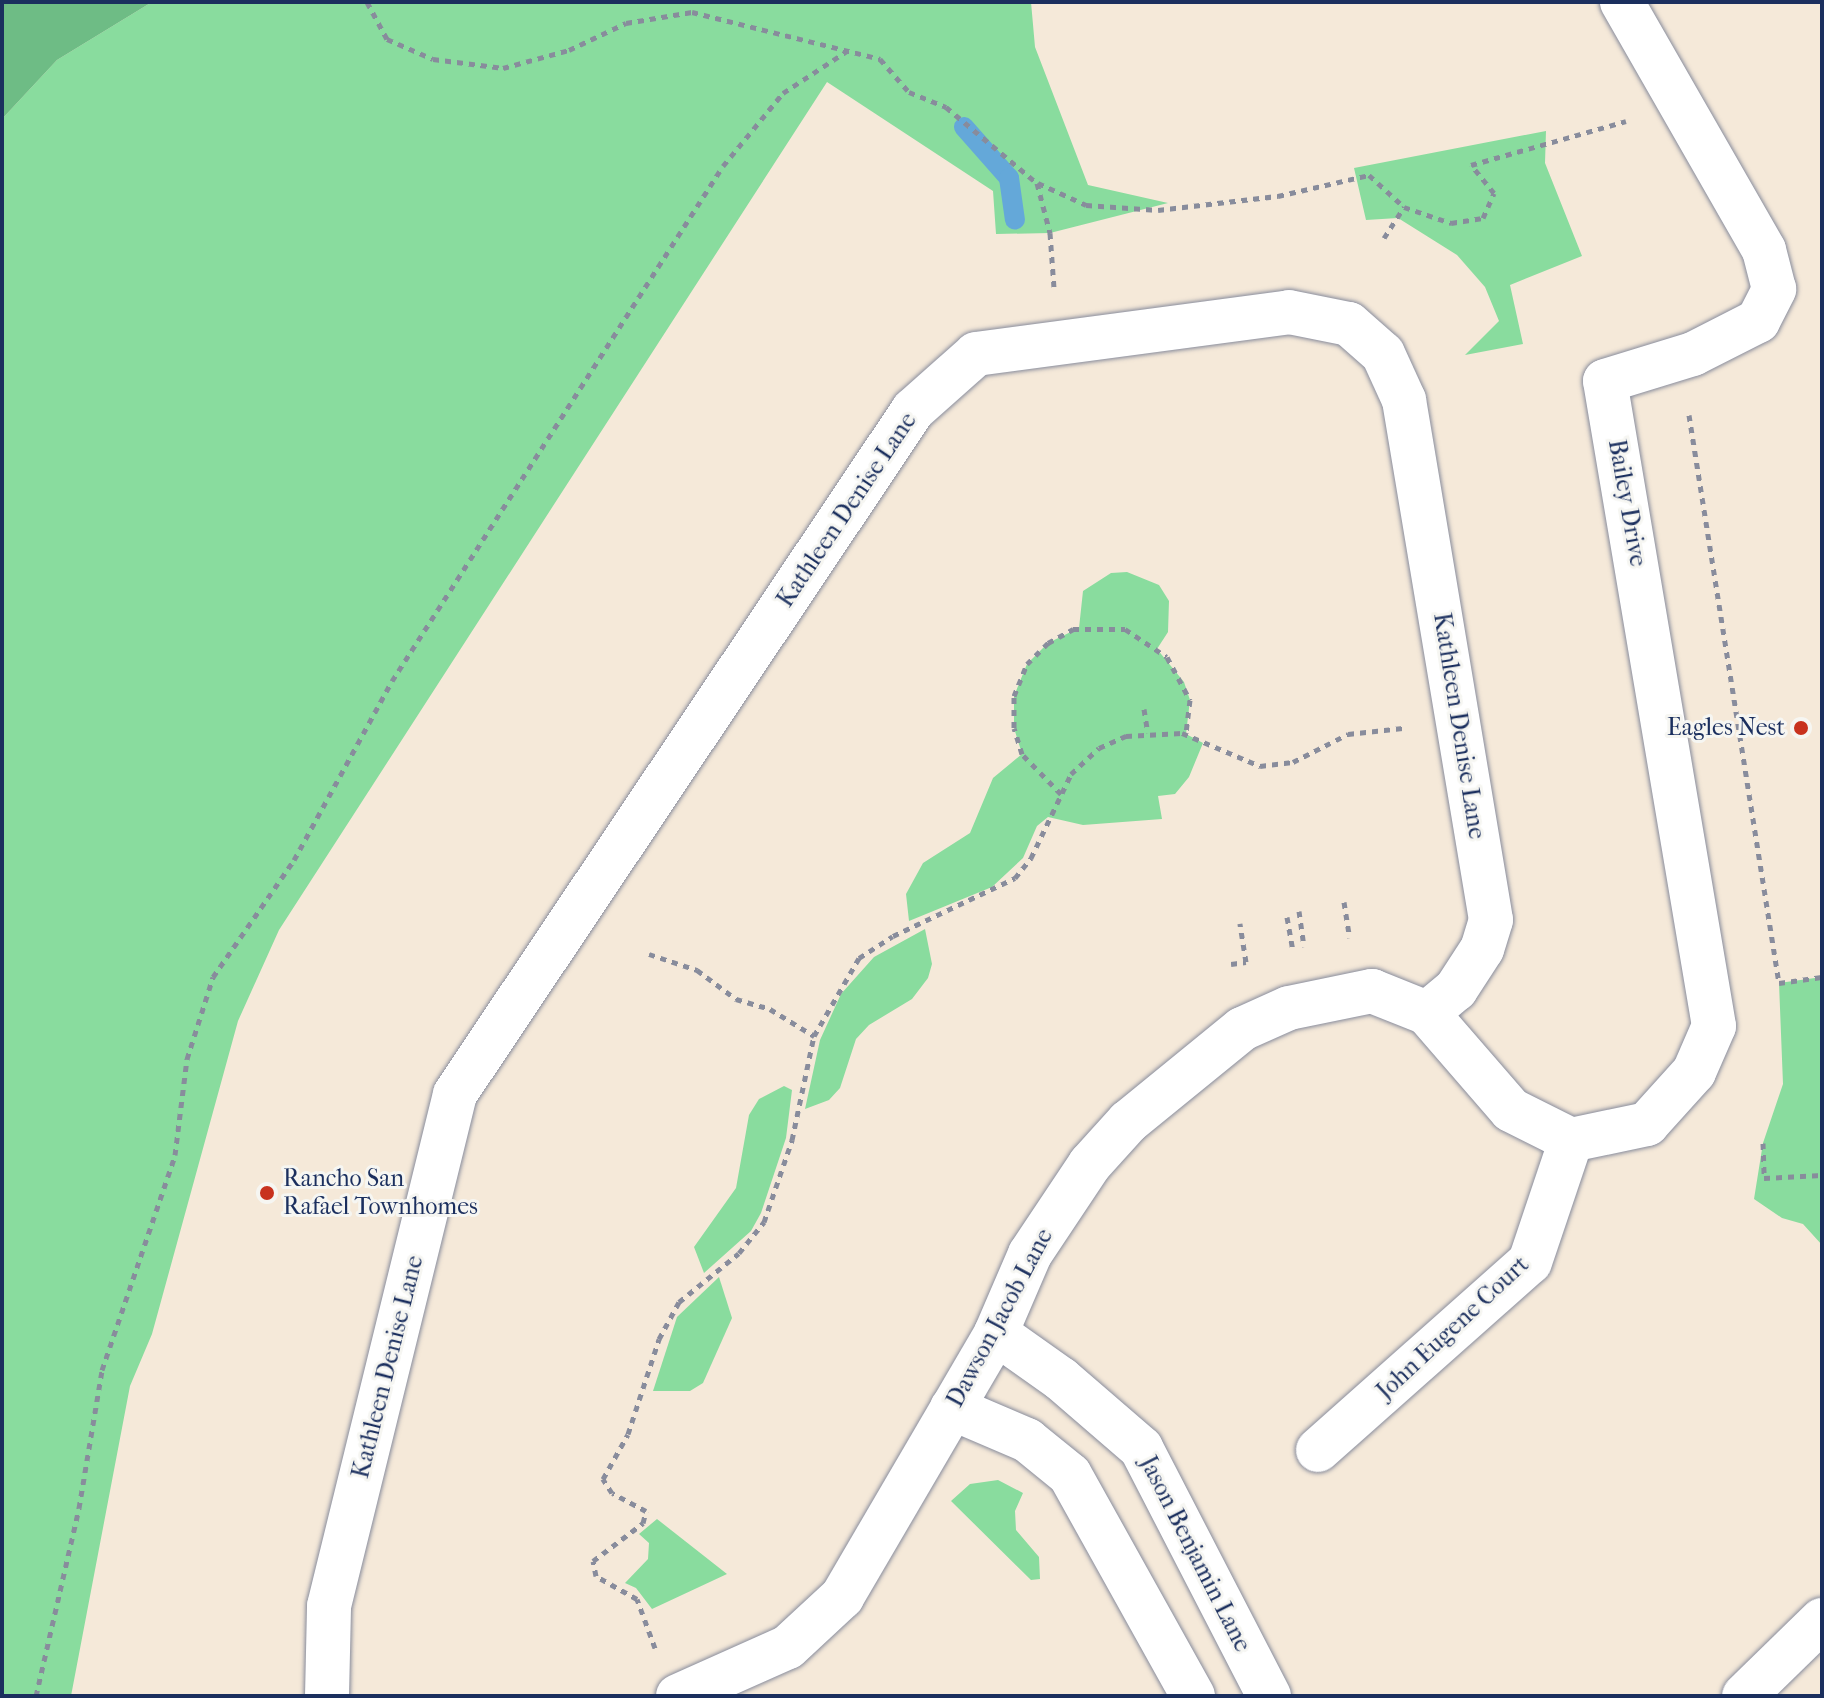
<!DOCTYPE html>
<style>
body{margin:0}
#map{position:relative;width:1824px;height:1698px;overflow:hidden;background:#f5e9d9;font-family:"IM FELL French Canon",serif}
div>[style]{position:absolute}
.green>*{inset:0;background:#89dc9e}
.forest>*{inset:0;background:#6ebc85}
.stream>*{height:20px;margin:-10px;padding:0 10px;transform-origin:10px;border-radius:10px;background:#64a8d9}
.path>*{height:5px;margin-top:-2.5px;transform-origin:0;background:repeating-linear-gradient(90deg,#888c9c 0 6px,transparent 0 12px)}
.roads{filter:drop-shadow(0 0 2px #888c9c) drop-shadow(0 0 2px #888c9c)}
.minor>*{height:44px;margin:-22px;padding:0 22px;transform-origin:22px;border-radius:22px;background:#fff}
.dots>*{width:22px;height:22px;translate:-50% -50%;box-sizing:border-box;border:4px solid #f6f6f2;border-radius:50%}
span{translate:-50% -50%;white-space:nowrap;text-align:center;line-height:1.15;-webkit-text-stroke:6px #f6f6f2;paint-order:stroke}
.street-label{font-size:24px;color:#1b2f5e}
.poi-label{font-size:24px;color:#1b2f5e}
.right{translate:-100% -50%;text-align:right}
.left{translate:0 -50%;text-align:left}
.frame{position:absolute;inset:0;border:4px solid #1b2f5e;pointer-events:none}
</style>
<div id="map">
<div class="green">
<div style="clip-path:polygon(152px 2px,1031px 2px,1035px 47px,1088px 185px,1168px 203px,1050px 233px,996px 234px,993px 191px,827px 82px,279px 930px,238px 1021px,152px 1334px,130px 1386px,71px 1696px,2px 1696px,2px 119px,57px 60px)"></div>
<div style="clip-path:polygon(1546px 131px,1545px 163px,1582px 256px,1510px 285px,1523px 344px,1465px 355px,1499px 321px,1485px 287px,1457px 255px,1398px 218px,1366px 220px,1354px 168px)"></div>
<div style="clip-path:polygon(1127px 572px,1159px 585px,1169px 601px,1168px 632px,1157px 649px,1184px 682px,1190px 700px,1186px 734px,1203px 743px,1189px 777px,1175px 794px,1158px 796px,1162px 819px,1083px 825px,1048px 817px,1037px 826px,1023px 858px,992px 887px,909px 921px,906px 894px,923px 863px,970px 833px,993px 778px,1022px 754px,1014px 728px,1014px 696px,1027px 664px,1048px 643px,1079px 628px,1083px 591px,1111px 573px)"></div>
<div style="clip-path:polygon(925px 929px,932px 964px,928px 978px,912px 999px,869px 1025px,856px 1039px,840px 1088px,829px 1100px,805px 1109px,820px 1040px,841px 994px,874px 957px)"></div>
<div style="clip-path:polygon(1822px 977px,1822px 1245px,1803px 1224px,1782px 1218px,1754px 1199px,1763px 1143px,1783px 1084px,1779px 983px)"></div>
<div style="clip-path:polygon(784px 1086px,792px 1090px,786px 1138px,761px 1213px,751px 1231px,704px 1273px,694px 1247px,736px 1188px,749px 1115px,759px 1099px)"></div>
<div style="clip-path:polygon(719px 1277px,732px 1318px,703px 1383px,690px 1391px,653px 1391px,677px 1317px)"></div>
<div style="clip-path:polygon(998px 1480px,1023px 1493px,1015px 1511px,1016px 1530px,1039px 1557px,1040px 1579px,1031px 1580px,951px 1501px,970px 1484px)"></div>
<div style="clip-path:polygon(657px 1519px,727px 1574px,652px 1609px,636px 1588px,625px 1583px,648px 1559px,649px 1543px,639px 1534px)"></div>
</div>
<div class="forest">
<div style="clip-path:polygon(2px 2px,152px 2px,57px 60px,2px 119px)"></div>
</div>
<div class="stream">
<div style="left:964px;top:127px;width:68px;rotate:48.6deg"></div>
<div style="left:1009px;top:178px;width:42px;rotate:81.9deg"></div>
</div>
<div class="path">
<div style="left:367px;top:2px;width:42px;rotate:61.6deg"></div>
<div style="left:387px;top:39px;width:50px;rotate:23.5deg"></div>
<div style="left:433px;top:59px;width:71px;rotate:7.3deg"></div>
<div style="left:503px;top:68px;width:68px;rotate:-15.3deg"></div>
<div style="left:569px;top:50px;width:63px;rotate:-25.3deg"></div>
<div style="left:626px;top:23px;width:67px;rotate:-9.5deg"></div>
<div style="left:692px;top:12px;width:194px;rotate:14deg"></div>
<div style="left:880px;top:59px;width:44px;rotate:48.7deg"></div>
<div style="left:909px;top:92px;width:40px;rotate:22deg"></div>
<div style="left:946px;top:107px;width:119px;rotate:39.9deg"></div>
<div style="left:1037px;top:183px;width:52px;rotate:75.4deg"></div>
<div style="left:1050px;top:233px;width:54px;rotate:85.8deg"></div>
<div style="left:1038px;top:183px;width:53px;rotate:24.6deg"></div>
<div style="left:1086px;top:205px;width:72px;rotate:4deg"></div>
<div style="left:1158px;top:210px;width:121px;rotate:-6.7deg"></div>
<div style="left:1278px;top:196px;width:93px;rotate:-13deg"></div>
<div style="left:1369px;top:175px;width:47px;rotate:42.4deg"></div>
<div style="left:1404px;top:207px;width:50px;rotate:18.8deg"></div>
<div style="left:1451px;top:223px;width:32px;rotate:-9deg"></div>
<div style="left:1483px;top:218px;width:27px;rotate:-66deg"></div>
<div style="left:1494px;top:193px;width:36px;rotate:-129deg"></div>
<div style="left:1471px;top:165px;width:161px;rotate:-15.8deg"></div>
<div style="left:1384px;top:238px;width:37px;rotate:-57deg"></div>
<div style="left:1689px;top:415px;width:575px;rotate:81deg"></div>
<div style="left:1779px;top:983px;width:43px;rotate:-7.9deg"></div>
<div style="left:1144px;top:709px;width:24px;rotate:81deg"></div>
<div style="left:1061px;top:794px;width:56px;rotate:-134.3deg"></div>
<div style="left:1022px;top:754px;width:27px;rotate:-107deg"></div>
<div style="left:1014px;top:728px;width:32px;rotate:-90deg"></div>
<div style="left:1014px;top:696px;width:35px;rotate:-68deg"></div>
<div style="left:1027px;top:664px;width:30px;rotate:-45deg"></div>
<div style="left:1048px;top:643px;width:29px;rotate:-29deg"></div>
<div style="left:1073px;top:629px;width:52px"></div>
<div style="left:1125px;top:629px;width:50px;rotate:33.7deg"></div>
<div style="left:1167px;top:657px;width:49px;rotate:61.9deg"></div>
<div style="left:1190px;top:700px;width:34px;rotate:97deg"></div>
<div style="left:1344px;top:902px;width:36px;rotate:81deg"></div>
<div style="left:1299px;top:911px;width:36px;rotate:82deg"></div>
<div style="left:1287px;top:917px;width:35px;rotate:80deg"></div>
<div style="left:649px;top:954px;width:51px;rotate:18.4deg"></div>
<div style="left:697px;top:970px;width:49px;rotate:36.6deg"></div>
<div style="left:736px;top:999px;width:35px;rotate:16deg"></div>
<div style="left:770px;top:1009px;width:52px;rotate:31.5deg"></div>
<div style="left:1231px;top:964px;width:15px;rotate:-8deg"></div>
<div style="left:1246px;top:962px;width:39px;rotate:-99deg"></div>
<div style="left:1763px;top:1143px;width:35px;rotate:88deg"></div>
<div style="left:1764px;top:1178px;width:58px;rotate:-3deg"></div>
<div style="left:655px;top:1648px;width:52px;rotate:-110.2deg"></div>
<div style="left:637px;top:1599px;width:47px;rotate:-150.7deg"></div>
<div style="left:596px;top:1576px;width:15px;rotate:-101deg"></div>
<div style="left:593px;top:1561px;width:63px;rotate:-37.2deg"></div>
<div style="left:643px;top:1523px;width:12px;rotate:-76deg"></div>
<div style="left:646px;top:1511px;width:38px;rotate:-152deg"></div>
<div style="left:612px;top:1493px;width:17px;rotate:-123deg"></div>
<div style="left:603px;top:1479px;width:51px;rotate:-60.9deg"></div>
<div style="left:628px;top:1434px;width:100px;rotate:-71.9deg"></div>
<div style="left:659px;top:1339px;width:42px;rotate:-61.6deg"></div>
<div style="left:679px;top:1302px;width:77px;rotate:-39.2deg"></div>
<div style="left:739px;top:1253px;width:40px;rotate:-51deg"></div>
<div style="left:764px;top:1222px;width:87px;rotate:-71.1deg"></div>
<div style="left:792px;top:1140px;width:106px;rotate:-78.1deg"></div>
<div style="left:814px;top:1036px;width:90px;rotate:-60deg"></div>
<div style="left:859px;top:958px;width:40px;rotate:-32.9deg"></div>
<div style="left:893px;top:936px;width:135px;rotate:-25.4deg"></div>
<div style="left:1015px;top:878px;width:26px;rotate:-51deg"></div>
<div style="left:1031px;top:858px;width:93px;rotate:-64.5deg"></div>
<div style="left:1071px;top:774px;width:38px;rotate:-43deg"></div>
<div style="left:1099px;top:748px;width:30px;rotate:-24deg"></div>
<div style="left:1126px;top:736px;width:56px;rotate:-3.1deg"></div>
<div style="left:1182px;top:733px;width:85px;rotate:22.9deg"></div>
<div style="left:1260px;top:766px;width:33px;rotate:-7deg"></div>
<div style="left:1293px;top:762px;width:62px;rotate:-27deg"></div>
<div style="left:1348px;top:734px;width:55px;rotate:-6.2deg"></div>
<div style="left:36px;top:1696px;width:193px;rotate:-77.1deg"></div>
<div style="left:79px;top:1508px;width:140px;rotate:-80.5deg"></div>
<div style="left:102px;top:1370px;width:227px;rotate:-71.2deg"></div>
<div style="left:175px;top:1155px;width:97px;rotate:-82.9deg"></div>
<div style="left:187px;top:1059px;width:86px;rotate:-72.4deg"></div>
<div style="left:213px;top:977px;width:142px;rotate:-55.3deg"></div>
<div style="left:294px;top:860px;width:204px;rotate:-61.3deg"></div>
<div style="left:392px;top:681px;width:612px;rotate:-57.27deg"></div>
<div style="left:723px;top:166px;width:94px;rotate:-50.6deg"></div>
<div style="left:783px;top:93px;width:77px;rotate:-33.3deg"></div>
</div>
<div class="roads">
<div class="minor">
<div style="left:996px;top:1333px;width:80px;rotate:35.3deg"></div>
<div style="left:1061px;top:1379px;width:106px;rotate:40.8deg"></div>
<div style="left:1141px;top:1448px;width:279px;rotate:62.7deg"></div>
<div style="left:952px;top:1408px;width:82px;rotate:23.1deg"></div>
<div style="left:1027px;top:1440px;width:55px;rotate:39.1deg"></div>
<div style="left:1070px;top:1475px;width:253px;rotate:60.9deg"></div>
<div style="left:1318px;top:1450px;width:283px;rotate:-41.6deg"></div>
<div style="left:1530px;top:1262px;width:129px;rotate:-71.4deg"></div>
<div style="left:327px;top:1696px;width:90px;rotate:-88.7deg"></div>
<div style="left:329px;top:1606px;width:527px;rotate:-76.17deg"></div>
<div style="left:455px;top:1094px;width:823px;rotate:-56.19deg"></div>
<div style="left:913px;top:410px;width:84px;rotate:-41.6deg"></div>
<div style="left:976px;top:354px;width:316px;rotate:-7.6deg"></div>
<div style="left:1289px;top:312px;width:61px;rotate:11.3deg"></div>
<div style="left:1349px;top:324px;width:45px;rotate:41.4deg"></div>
<div style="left:1383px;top:354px;width:51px;rotate:65.5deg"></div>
<div style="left:1404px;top:400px;width:527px;rotate:80.5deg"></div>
<div style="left:1491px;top:920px;width:30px;rotate:107deg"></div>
<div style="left:1482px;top:949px;width:48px;rotate:123deg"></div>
<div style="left:1456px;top:989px;width:38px;rotate:140deg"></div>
<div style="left:678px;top:1696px;width:120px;rotate:-24deg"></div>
<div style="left:788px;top:1647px;width:74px;rotate:-42.8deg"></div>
<div style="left:842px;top:1597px;width:306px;rotate:-59.7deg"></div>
<div style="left:996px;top:1333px;width:86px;rotate:-66.7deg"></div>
<div style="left:1030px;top:1254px;width:108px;rotate:-56.3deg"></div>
<div style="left:1090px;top:1164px;width:57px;rotate:-47.9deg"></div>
<div style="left:1128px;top:1122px;width:147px;rotate:-39.2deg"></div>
<div style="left:1242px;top:1029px;width:51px;rotate:-24.1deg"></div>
<div style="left:1289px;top:1008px;width:85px;rotate:-11.6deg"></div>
<div style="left:1372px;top:991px;width:59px;rotate:21.8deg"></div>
<div style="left:1427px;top:1013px;width:128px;rotate:49.1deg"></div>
<div style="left:1511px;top:1110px;width:67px;rotate:26.6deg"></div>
<div style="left:1571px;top:1140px;width:78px;rotate:-11.9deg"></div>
<div style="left:1647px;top:1124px;width:70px;rotate:-47.9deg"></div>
<div style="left:1694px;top:1072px;width:50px;rotate:-66.5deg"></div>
<div style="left:1714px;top:1026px;width:654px;rotate:-99.59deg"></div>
<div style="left:1605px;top:381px;width:92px;rotate:-17.1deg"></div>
<div style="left:1693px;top:354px;width:73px;rotate:-26.9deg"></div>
<div style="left:1758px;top:321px;width:36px;rotate:-63deg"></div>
<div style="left:1774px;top:289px;width:40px;rotate:-104.4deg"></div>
<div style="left:1764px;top:250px;width:286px;rotate:-119.8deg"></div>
<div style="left:1744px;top:1696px;width:109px;rotate:-44.3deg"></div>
</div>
</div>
<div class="dots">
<div style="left:1801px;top:728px;background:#c8321e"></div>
<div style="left:267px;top:1193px;background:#c8321e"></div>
</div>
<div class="street-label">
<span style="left:1627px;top:503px;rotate:80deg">Bailey Drive</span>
<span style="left:847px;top:510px;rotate:-56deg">Kathleen Denise Lane</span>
<span style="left:1459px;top:726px;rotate:81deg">Kathleen Denise Lane</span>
<span style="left:1000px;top:1318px;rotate:-62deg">Dawson Jacob Lane</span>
<span style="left:1453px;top:1328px;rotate:-43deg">John Eugene Court</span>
<span style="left:388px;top:1367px;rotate:-76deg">Kathleen Denise Lane</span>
<span style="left:1195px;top:1554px;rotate:63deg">Jason Benjamin Lane</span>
</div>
<div class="poi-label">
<span class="right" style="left:1785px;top:728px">Eagles Nest</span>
<span class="left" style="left:283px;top:1193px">Rancho San<br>Rafael Townhomes</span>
</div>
<div class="frame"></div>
</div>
